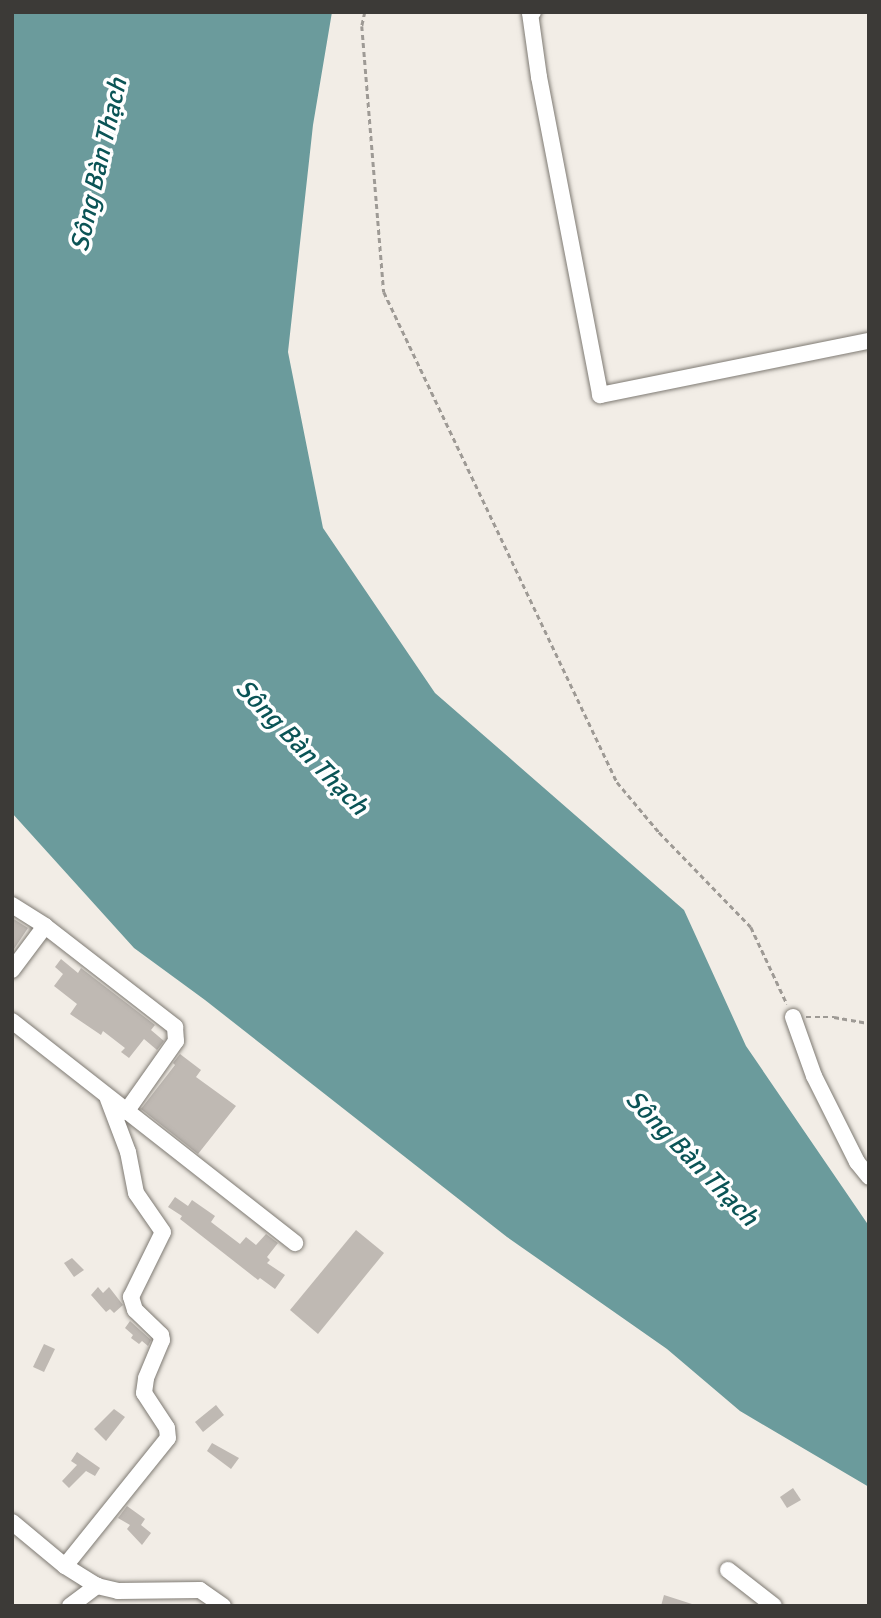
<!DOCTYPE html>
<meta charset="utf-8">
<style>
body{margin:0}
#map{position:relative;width:881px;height:1618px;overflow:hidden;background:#f2ede6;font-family:Signika,sans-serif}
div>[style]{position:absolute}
.water>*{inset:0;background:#6b9b9c}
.building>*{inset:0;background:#bfb9b3}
.path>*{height:2.5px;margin-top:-1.25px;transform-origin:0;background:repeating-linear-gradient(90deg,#9e9a95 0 5px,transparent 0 8.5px)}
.roads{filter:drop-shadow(0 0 2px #7e7a73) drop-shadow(0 0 2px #7e7a73)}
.minor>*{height:16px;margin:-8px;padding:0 8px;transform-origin:8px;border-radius:8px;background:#fff}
span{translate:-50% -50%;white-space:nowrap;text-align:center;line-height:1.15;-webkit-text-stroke:7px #fff;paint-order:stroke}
.water-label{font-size:26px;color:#0b5456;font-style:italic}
.frame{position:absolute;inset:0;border:14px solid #3c3a37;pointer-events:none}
</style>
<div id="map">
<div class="water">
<div style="clip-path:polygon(12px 12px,332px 12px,313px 125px,288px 352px,323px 528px,435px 693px,684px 910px,746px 1046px,869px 1226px,869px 1487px,740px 1411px,667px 1349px,507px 1237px,205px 1000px,134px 948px,12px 813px)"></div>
</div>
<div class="building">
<div style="clip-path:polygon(12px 918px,28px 928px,14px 949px,12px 949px)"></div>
<div style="clip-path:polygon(61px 959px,78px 973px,81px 968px,155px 1025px,151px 1030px,164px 1041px,157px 1050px,144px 1039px,129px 1058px,121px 1052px,125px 1048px,103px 1031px,101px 1035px,70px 1014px,77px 1004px,54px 986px,63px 974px,55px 967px)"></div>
<div style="clip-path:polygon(180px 1054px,201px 1070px,196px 1077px,236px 1106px,198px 1154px,141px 1109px,175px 1065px,173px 1063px)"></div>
<div style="clip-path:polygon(175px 1197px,188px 1206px,192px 1200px,215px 1216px,211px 1222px,240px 1244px,246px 1237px,256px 1245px,266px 1234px,278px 1243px,267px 1257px,270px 1260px,267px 1263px,285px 1275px,275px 1289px,260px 1278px,258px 1280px,180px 1219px,182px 1216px,168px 1207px)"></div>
<div style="clip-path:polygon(356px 1230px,384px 1253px,318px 1334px,290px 1310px)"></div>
<div style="clip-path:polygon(72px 1258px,84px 1270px,74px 1277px,64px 1263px)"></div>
<div style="clip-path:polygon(98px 1287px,103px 1293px,109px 1287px,123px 1305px,114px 1313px,110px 1309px,106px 1312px,91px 1295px)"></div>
<div style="clip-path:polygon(130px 1321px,151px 1340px,148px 1346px,142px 1341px,139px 1344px,131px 1338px,133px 1335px,125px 1328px)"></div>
<div style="clip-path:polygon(44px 1344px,55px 1349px,44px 1372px,33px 1367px)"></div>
<div style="clip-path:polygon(216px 1405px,224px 1415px,203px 1432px,195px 1422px)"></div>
<div style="clip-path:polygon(114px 1409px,125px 1417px,106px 1441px,94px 1429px)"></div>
<div style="clip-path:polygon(212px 1443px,239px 1458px,231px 1469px,207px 1451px)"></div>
<div style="clip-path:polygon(77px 1452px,100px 1468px,95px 1476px,86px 1471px,69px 1488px,62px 1481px,77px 1465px,71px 1461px)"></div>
<div style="clip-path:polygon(793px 1488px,801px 1500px,787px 1508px,780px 1497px)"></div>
<div style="clip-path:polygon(127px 1506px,145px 1519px,141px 1525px,151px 1533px,142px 1545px,127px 1529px,130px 1525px,118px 1518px)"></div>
<div style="clip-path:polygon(664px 1595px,692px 1604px,692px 1606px,661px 1606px)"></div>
</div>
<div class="path">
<div style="left:365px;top:12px;width:14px;rotate:102deg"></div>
<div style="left:362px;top:26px;width:267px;rotate:85.3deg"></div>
<div style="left:384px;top:292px;width:543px;rotate:64.57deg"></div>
<div style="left:617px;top:782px;width:65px;rotate:50deg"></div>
<div style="left:659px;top:832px;width:132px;rotate:45.9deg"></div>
<div style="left:751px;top:927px;width:85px;rotate:64.9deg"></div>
<div style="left:806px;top:1017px;width:28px"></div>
<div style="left:834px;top:1017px;width:36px;rotate:10deg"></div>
</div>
<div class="roads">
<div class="minor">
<div style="left:533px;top:12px;width:3px;rotate:162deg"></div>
<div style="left:530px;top:13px;width:65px;rotate:82deg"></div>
<div style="left:539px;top:77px;width:324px;rotate:79.1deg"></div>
<div style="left:600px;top:395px;width:274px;rotate:-11.4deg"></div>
<div style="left:12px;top:905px;width:39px;rotate:32deg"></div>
<div style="left:45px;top:926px;width:165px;rotate:37.8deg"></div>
<div style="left:175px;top:1027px;width:14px;rotate:86deg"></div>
<div style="left:176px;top:1041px;width:87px;rotate:125.2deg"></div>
<div style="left:12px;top:970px;width:55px;rotate:-53.1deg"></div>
<div style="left:793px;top:1017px;width:63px;rotate:70.4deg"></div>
<div style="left:814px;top:1076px;width:96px;rotate:63.4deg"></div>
<div style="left:857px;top:1162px;width:19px;rotate:51deg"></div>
<div style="left:12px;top:1021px;width:360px;rotate:38.1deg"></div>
<div style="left:12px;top:1522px;width:69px;rotate:39.7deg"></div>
<div style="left:65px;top:1566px;width:38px;rotate:32deg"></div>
<div style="left:97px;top:1586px;width:22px;rotate:13deg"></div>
<div style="left:118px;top:1591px;width:82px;rotate:-0.7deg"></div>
<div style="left:200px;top:1590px;width:28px;rotate:35deg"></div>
<div style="left:65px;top:1566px;width:164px;rotate:-51.2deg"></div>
<div style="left:168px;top:1438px;width:10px;rotate:-96deg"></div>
<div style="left:167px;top:1428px;width:42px;rotate:-123.3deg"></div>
<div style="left:144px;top:1393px;width:15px;rotate:-82deg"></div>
<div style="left:146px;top:1378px;width:41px;rotate:-67.2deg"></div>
<div style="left:162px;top:1340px;width:5px;rotate:-101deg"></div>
<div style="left:161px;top:1335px;width:36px;rotate:-136deg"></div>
<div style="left:135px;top:1310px;width:14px;rotate:-107deg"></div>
<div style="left:131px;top:1297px;width:72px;rotate:-63.8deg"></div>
<div style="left:163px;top:1232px;width:47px;rotate:-124.7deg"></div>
<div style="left:136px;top:1193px;width:42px;rotate:-101deg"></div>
<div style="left:128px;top:1152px;width:57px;rotate:-110.7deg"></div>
<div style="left:728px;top:1570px;width:58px;rotate:38deg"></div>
<div style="left:70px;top:1606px;width:34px;rotate:-37deg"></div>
</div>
</div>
<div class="water-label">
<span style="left:100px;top:165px;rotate:-77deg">Sông Bàn Thạch</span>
<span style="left:301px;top:748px;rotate:46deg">Sông Bàn Thạch</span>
<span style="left:691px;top:1159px;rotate:46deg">Sông Bàn Thạch</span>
</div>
<div class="frame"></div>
</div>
